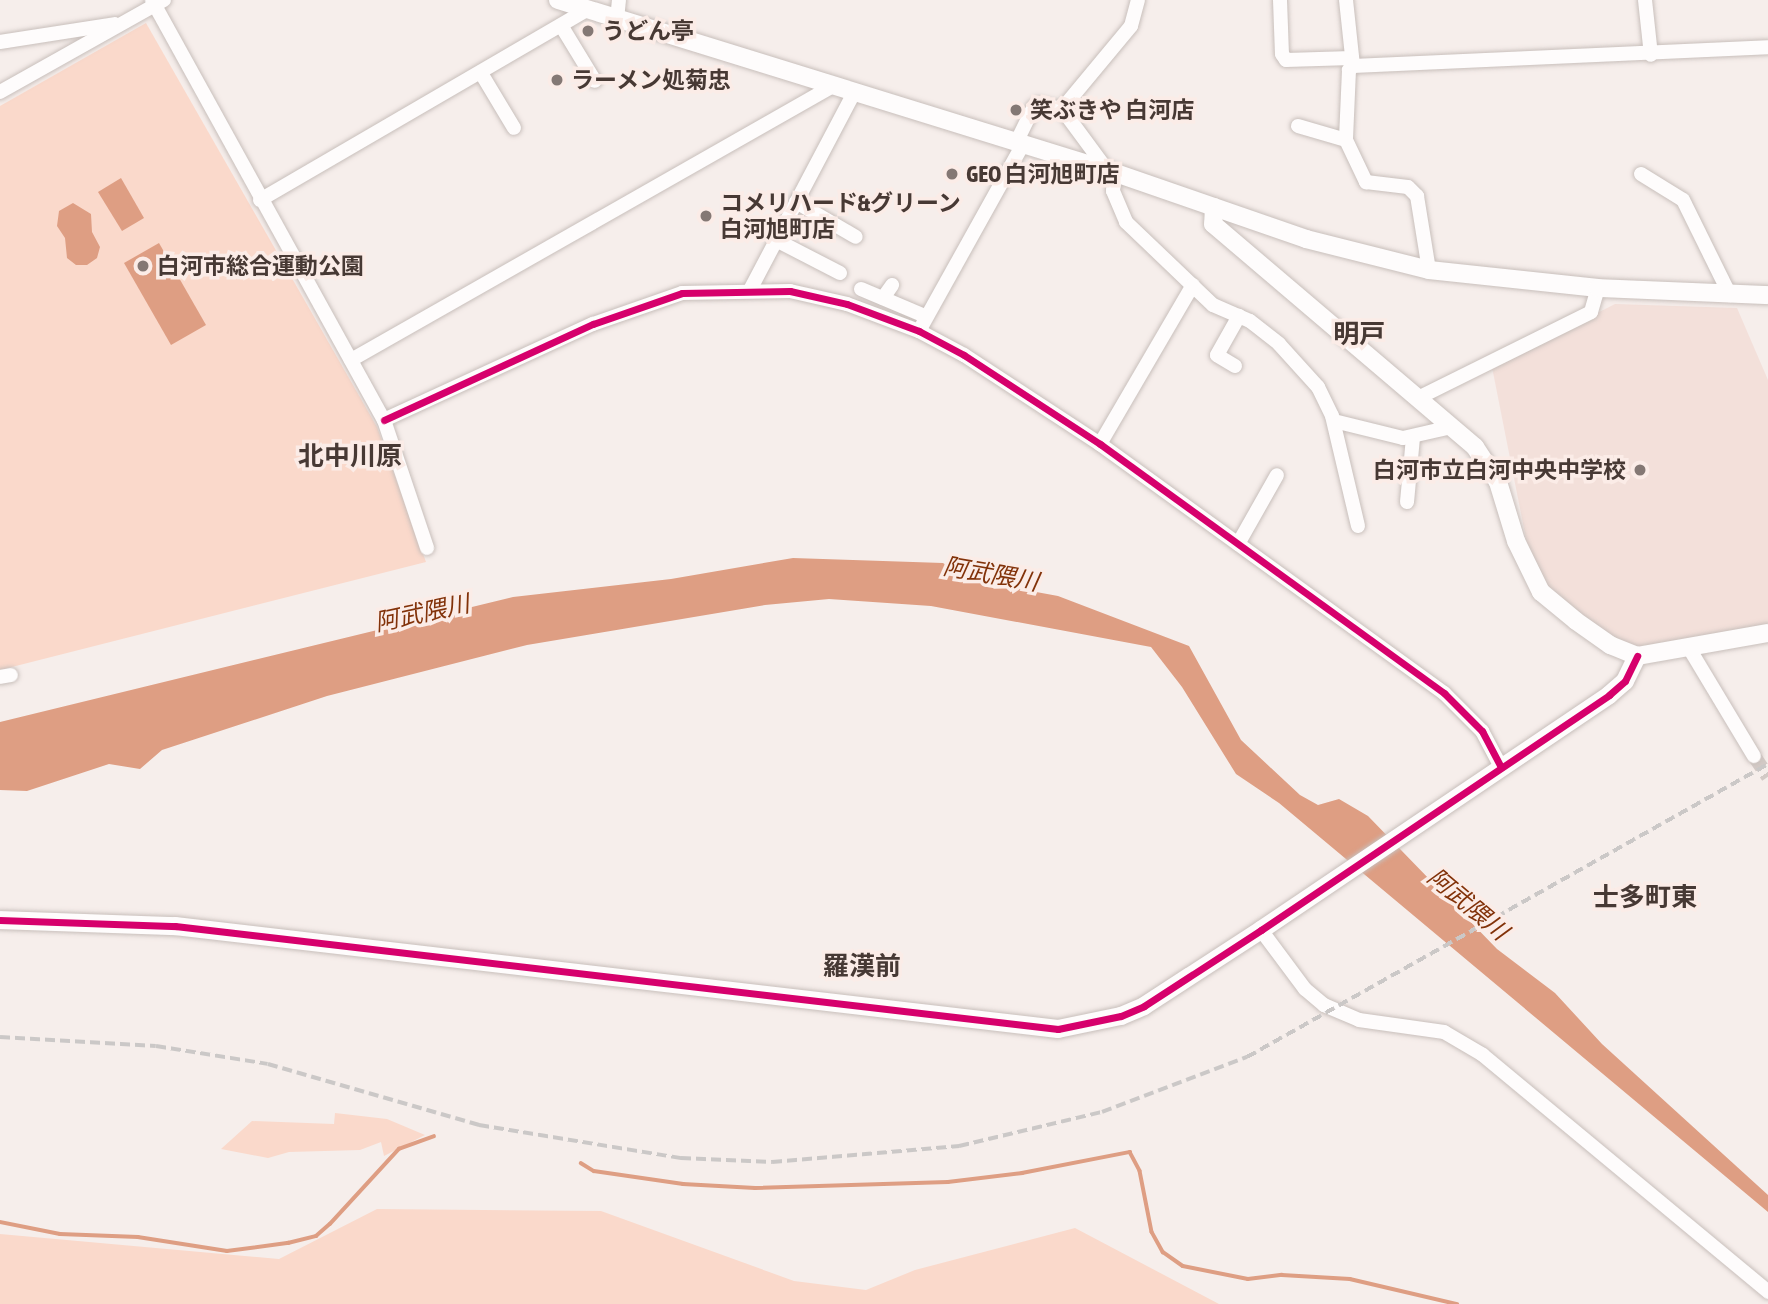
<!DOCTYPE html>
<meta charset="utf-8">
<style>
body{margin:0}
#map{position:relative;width:1768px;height:1304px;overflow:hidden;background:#f6eeeb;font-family:"Asap Condensed","Noto Sans JP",sans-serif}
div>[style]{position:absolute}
.built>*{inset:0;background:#f3e0da}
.green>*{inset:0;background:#fad9cb}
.water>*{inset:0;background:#de9e83}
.stream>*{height:3.5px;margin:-1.75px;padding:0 1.75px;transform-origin:1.75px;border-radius:1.75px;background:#de9e83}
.minor-tunnel>*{height:14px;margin-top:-7px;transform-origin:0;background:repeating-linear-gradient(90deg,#d3cac6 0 14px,transparent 0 21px)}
.roads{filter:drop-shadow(0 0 2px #c8bfbb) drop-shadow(0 0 2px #c8bfbb)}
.minor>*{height:14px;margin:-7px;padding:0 7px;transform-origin:7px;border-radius:7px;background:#fefcfc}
.tertiary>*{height:18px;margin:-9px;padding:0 9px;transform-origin:9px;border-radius:9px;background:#fefcfc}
.rail>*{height:3.5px;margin-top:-1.75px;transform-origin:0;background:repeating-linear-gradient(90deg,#cbc8c7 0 10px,transparent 0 15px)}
.cycleway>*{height:7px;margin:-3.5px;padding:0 3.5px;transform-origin:3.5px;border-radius:3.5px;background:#d6006c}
.dots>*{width:19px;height:19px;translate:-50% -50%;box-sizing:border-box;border:4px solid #fbece7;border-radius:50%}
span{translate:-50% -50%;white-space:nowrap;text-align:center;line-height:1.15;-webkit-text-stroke:7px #fbece7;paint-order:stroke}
.poi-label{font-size:23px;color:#473934;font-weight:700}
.left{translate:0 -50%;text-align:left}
.right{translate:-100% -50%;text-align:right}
.water-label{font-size:24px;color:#823209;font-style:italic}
.quarter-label{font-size:26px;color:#473934;font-weight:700}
</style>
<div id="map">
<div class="built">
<div style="clip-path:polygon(1615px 304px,1737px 308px,1768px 380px,1768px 625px,1638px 650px,1615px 640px,1546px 587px,1530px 559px,1492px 367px)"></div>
</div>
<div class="green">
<div style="clip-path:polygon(146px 23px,377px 427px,426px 562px,0 670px,0 106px)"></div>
<div style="clip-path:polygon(335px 1113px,387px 1119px,425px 1135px,384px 1156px,381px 1142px,360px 1150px,289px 1152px,268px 1158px,221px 1149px,252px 1121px,334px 1124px)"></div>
<div style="clip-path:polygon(377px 1209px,601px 1211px,794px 1281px,866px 1290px,915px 1270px,1075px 1228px,1219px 1304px,0 1304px,0 1234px,279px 1259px)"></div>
</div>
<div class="water">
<div style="clip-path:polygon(121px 178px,144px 218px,122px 231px,98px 192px)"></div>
<div style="clip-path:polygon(73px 203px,91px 214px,92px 232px,100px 247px,97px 258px,87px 265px,76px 265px,67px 258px,65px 238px,57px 226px,59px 211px)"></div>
<div style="clip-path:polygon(159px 243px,206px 325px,171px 345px,124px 263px)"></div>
<div style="clip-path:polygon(793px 558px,943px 563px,967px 579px,1058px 596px,1189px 646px,1241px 740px,1300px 795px,1318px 805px,1339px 799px,1368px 816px,1497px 949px,1555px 993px,1602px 1044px,1768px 1195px,1768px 1212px,1279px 803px,1236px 774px,1182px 687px,1151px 647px,931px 606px,829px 599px,765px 605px,527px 645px,327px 696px,162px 750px,140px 769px,109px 764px,27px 791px,0 790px,0 722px,513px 597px,671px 579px)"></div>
</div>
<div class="stream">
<div style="left:581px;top:1163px;width:15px;rotate:32deg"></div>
<div style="left:594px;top:1171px;width:90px;rotate:8.3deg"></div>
<div style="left:683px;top:1184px;width:72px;rotate:3.2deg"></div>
<div style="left:755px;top:1188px;width:193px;rotate:-1.8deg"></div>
<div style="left:948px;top:1182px;width:75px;rotate:-6.9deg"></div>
<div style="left:1022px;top:1173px;width:110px;rotate:-11deg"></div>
<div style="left:1130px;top:1152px;width:21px;rotate:62deg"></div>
<div style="left:1140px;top:1171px;width:62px;rotate:78.9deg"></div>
<div style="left:1152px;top:1232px;width:23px;rotate:61deg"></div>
<div style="left:1163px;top:1252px;width:24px;rotate:35deg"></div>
<div style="left:1183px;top:1266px;width:66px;rotate:11.3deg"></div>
<div style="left:1248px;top:1279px;width:34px;rotate:-7deg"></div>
<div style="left:1282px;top:1275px;width:68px;rotate:3.4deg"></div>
<div style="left:1350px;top:1279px;width:110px;rotate:13.2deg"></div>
<div style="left:0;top:1222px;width:61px;rotate:11.3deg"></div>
<div style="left:60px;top:1234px;width:78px;rotate:2.2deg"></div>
<div style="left:138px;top:1237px;width:90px;rotate:8.9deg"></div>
<div style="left:227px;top:1251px;width:62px;rotate:-7.5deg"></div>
<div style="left:288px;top:1243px;width:29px;rotate:-14deg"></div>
<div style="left:316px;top:1236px;width:18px;rotate:-41deg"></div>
<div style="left:330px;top:1224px;width:102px;rotate:-47.4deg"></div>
<div style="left:399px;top:1149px;width:37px;rotate:-20deg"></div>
</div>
<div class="minor-tunnel">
<div style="left:1754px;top:756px;width:25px;rotate:56deg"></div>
</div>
<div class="roads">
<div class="minor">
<div style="left:152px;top:0;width:480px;rotate:61.1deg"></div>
<div style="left:384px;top:420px;width:135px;rotate:71.4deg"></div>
<div style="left:1280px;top:0;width:54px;rotate:87.9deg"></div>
<div style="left:1282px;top:54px;width:7px;rotate:56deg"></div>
<div style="left:1286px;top:60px;width:66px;rotate:-1.7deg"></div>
<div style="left:1346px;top:0;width:66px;rotate:83.9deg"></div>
<div style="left:1353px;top:66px;width:415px;rotate:-2.6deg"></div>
<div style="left:1645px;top:0;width:55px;rotate:83.8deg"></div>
<div style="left:617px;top:19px;width:19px;rotate:-84deg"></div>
<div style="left:562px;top:27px;width:63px;rotate:58.6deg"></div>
<div style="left:0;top:42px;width:116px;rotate:-8.9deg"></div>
<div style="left:1353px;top:66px;width:6px;rotate:135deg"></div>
<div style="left:1349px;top:70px;width:70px;rotate:92.5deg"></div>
<div style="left:1346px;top:140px;width:47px;rotate:64.5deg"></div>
<div style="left:1366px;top:182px;width:42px;rotate:6.8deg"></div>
<div style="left:1408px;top:187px;width:13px;rotate:45deg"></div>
<div style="left:1417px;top:196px;width:75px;rotate:80.8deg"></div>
<div style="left:481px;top:73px;width:64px;rotate:59deg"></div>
<div style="left:0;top:92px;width:188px;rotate:-29.3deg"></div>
<div style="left:1062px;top:109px;width:108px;rotate:-50.3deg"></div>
<div style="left:1131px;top:26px;width:27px;rotate:-75deg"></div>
<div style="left:1298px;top:126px;width:50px;rotate:16.3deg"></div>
<div style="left:1016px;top:143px;width:39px;rotate:-64deg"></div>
<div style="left:1033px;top:108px;width:6px;rotate:-39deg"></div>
<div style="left:1038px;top:104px;width:25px;rotate:12deg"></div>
<div style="left:1062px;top:109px;width:76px;rotate:53.6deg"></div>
<div style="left:1641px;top:174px;width:49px;rotate:31.8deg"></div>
<div style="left:1683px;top:200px;width:106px;rotate:63.7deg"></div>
<div style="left:1115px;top:176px;width:15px;rotate:98deg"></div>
<div style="left:1113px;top:191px;width:34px;rotate:67deg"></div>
<div style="left:1126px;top:222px;width:120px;rotate:43.7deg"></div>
<div style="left:1213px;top:305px;width:40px;rotate:23.4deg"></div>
<div style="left:1250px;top:321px;width:37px;rotate:38deg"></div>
<div style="left:1279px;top:344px;width:58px;rotate:47.8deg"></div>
<div style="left:1318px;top:387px;width:32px;rotate:64deg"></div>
<div style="left:1332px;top:416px;width:113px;rotate:76.7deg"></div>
<div style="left:260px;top:200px;width:378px;rotate:-30.2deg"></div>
<div style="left:796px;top:202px;width:69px;rotate:30.3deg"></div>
<div style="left:776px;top:240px;width:72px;rotate:27.3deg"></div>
<div style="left:861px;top:289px;width:69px;rotate:22.9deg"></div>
<div style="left:750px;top:290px;width:223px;rotate:-62.2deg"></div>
<div style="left:883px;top:298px;width:16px;rotate:-55deg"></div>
<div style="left:919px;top:331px;width:212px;rotate:-60.9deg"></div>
<div style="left:351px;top:360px;width:552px;rotate:-29.63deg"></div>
<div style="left:1235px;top:366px;width:21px;rotate:-149deg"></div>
<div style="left:1217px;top:355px;width:45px;rotate:-60.6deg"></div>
<div style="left:1418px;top:398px;width:193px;rotate:-26.4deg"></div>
<div style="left:1591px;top:312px;width:25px;rotate:-74deg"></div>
<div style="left:384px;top:420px;width:230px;rotate:-24.7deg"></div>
<div style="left:593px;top:324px;width:94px;rotate:-19.2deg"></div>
<div style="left:682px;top:293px;width:108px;rotate:-1.1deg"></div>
<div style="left:790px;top:291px;width:58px;rotate:12.8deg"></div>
<div style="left:847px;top:304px;width:77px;rotate:20.6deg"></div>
<div style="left:919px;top:331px;width:51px;rotate:28.1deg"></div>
<div style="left:964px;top:355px;width:163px;rotate:33.2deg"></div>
<div style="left:1100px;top:444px;width:425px;rotate:35.9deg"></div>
<div style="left:1444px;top:693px;width:54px;rotate:45deg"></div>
<div style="left:1482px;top:731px;width:41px;rotate:62.2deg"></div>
<div style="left:1334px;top:421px;width:71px;rotate:13.8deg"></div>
<div style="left:1403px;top:438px;width:49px;rotate:-12.9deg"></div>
<div style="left:1100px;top:444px;width:184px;rotate:-59.7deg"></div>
<div style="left:1407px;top:502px;width:65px;rotate:-84.7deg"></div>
<div style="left:1238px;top:544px;width:79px;rotate:-60.5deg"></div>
<div style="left:1689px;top:648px;width:126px;rotate:59deg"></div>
<div style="left:0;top:677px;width:11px;rotate:-10deg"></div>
<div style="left:1261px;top:930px;width:74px;rotate:53.3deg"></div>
<div style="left:1305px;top:989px;width:25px;rotate:40deg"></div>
<div style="left:1324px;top:1005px;width:38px;rotate:23deg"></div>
<div style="left:1359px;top:1020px;width:86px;rotate:8deg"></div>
<div style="left:1444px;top:1032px;width:45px;rotate:30.5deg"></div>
<div style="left:1483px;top:1055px;width:371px;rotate:39.7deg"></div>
</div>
<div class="tertiary">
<div style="left:558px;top:0;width:575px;rotate:17.21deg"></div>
<div style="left:1107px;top:170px;width:211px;rotate:19.1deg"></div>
<div style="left:1306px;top:239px;width:127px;rotate:14.1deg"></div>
<div style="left:1429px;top:270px;width:170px;rotate:6.1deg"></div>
<div style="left:1598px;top:288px;width:170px;rotate:2.4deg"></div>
<div style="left:1214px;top:207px;width:17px;rotate:93deg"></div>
<div style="left:1213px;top:224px;width:344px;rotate:40.4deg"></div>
<div style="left:1475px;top:447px;width:42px;rotate:56.7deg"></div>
<div style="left:1498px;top:482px;width:62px;rotate:73deg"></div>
<div style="left:1516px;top:541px;width:57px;rotate:63.9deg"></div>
<div style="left:1541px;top:592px;width:45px;rotate:39.6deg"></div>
<div style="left:1576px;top:621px;width:42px;rotate:35.2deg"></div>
<div style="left:1610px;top:645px;width:29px;rotate:22deg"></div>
<div style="left:1637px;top:656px;width:133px;rotate:-10deg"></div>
<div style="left:0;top:920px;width:175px;rotate:2deg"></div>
<div style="left:175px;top:926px;width:889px;rotate:6.65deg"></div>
<div style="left:1058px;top:1029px;width:64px;rotate:-11.7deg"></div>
<div style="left:1121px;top:1016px;width:25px;rotate:-23deg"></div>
<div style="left:1144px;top:1006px;width:140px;rotate:-33deg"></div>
<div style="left:1261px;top:930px;width:420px;rotate:-34deg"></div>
<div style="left:1609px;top:695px;width:21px;rotate:-41deg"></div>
<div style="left:1625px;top:681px;width:28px;rotate:-64deg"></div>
</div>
</div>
<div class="rail">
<div style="left:0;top:1037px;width:156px;rotate:3.3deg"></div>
<div style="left:156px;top:1046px;width:113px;rotate:9.1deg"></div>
<div style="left:268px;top:1064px;width:220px;rotate:16.1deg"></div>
<div style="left:479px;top:1125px;width:205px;rotate:9.3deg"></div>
<div style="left:681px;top:1158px;width:91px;rotate:2.5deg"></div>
<div style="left:772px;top:1162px;width:188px;rotate:-4.9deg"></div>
<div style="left:959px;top:1146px;width:147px;rotate:-13.4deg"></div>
<div style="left:1102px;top:1112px;width:155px;rotate:-20.8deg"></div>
<div style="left:1247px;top:1057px;width:598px;rotate:-29.35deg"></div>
</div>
<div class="cycleway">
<div style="left:384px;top:420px;width:230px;rotate:-24.7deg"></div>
<div style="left:593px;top:324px;width:94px;rotate:-19.2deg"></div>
<div style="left:682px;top:293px;width:108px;rotate:-1.1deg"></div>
<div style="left:790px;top:291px;width:58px;rotate:12.8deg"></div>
<div style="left:847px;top:304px;width:77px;rotate:20.6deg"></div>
<div style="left:919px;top:331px;width:51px;rotate:28.1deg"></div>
<div style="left:964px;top:355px;width:163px;rotate:33.2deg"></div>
<div style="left:1100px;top:444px;width:425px;rotate:35.9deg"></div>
<div style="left:1444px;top:693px;width:54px;rotate:45deg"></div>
<div style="left:1482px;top:731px;width:41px;rotate:62.2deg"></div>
<div style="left:0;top:920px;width:175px;rotate:2deg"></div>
<div style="left:175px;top:926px;width:889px;rotate:6.65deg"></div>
<div style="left:1058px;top:1029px;width:64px;rotate:-11.7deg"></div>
<div style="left:1121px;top:1016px;width:25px;rotate:-23deg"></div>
<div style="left:1144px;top:1006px;width:140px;rotate:-33deg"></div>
<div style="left:1261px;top:930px;width:420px;rotate:-34deg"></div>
<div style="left:1609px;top:695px;width:21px;rotate:-41deg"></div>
<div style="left:1625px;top:681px;width:28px;rotate:-64deg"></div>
</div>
<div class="dots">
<div style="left:588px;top:31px;background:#847874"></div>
<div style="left:557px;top:80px;background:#847874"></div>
<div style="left:1016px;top:110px;background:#847874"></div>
<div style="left:952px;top:174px;background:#847874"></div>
<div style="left:706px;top:216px;background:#847874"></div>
<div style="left:143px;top:266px;background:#847874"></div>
<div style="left:1640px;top:470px;background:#847874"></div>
</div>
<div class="poi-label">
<span class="left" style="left:602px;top:31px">うどん亭</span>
<span class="left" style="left:571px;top:80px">ラーメン処菊忠</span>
<span class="left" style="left:1030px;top:110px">笑ぶきや 白河店</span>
<span class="left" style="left:966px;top:174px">GEO 白河旭町店</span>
<span class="left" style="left:720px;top:216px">コメリハード&amp;グリーン<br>白河旭町店</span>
<span class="left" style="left:157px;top:266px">白河市総合運動公園</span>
<span class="right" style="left:1626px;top:470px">白河市立白河中央中学校</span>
</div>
<div class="water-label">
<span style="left:991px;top:574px;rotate:10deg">阿武隈川</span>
<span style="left:422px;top:613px;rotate:-12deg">阿武隈川</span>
<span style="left:1468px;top:904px;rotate:40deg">阿武隈川</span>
</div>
<div class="quarter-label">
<span style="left:1359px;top:335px">明戸</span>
<span style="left:350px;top:457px">北中川原</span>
<span style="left:1645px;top:898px">士多町東</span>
<span style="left:862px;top:967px">羅漢前</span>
</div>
</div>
